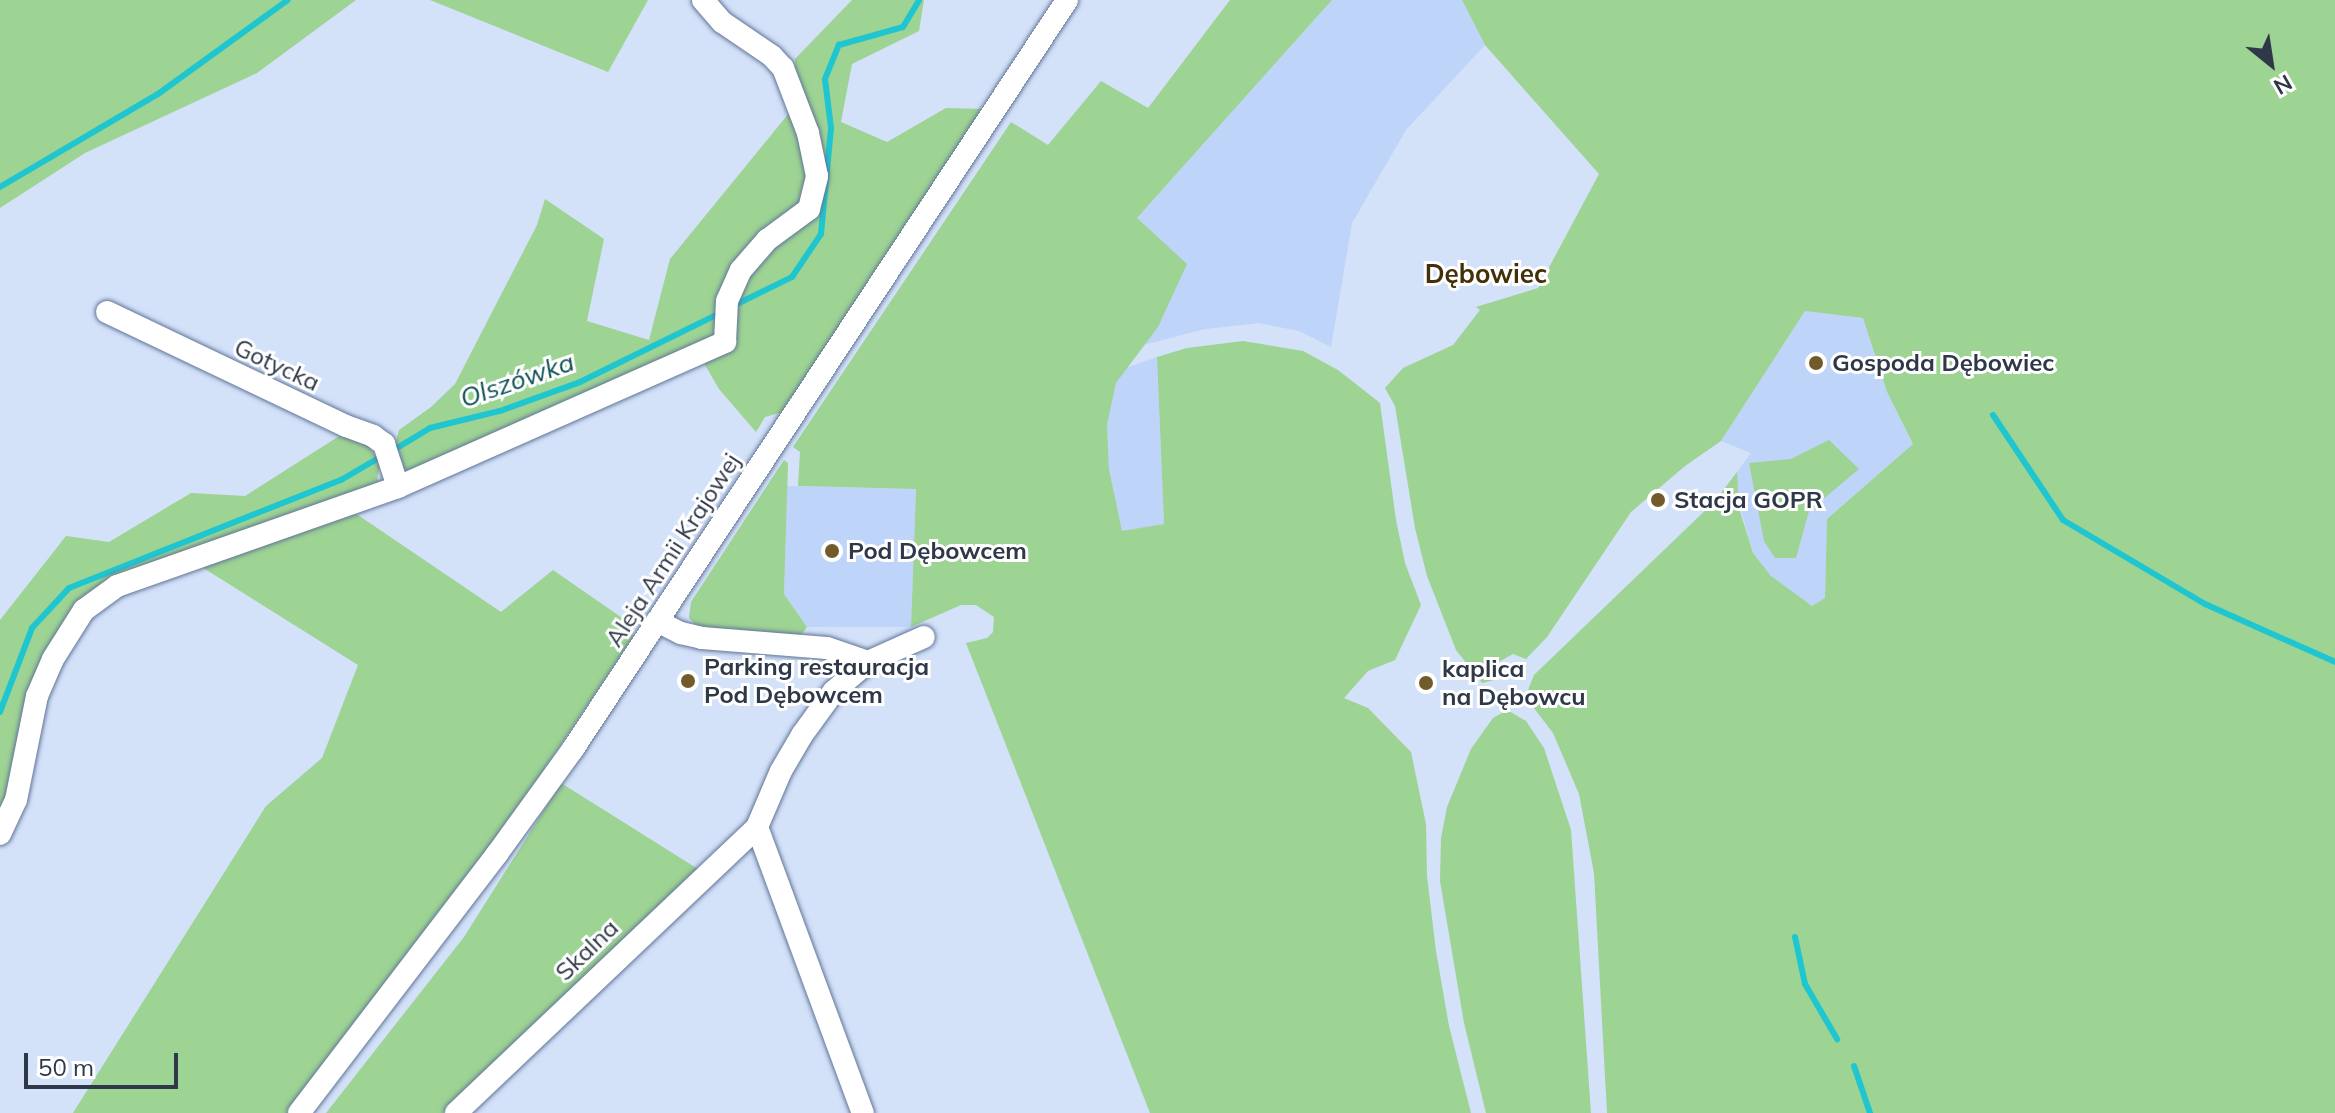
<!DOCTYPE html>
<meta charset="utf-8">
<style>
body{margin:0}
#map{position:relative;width:2335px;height:1113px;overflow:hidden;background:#d3e1f9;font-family:Mulish,sans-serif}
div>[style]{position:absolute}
.built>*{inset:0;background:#bfd4f9}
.green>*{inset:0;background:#9dd393}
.stream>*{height:6px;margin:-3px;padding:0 3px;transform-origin:3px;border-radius:3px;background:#20c6cf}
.roads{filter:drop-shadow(0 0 2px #617598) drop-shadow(0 0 2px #617598)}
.street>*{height:22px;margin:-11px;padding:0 11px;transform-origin:11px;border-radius:11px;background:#fff}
.dots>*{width:22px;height:22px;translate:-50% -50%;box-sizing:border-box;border:4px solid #fff;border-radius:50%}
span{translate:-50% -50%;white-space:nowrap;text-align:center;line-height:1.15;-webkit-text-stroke:6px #fff;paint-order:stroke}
.poi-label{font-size:24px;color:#2f3848;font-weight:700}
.left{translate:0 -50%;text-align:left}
.street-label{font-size:24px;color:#2f3848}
.neighbourhood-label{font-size:26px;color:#433008;font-weight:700}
.water-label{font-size:26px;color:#105155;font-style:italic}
.north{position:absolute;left:2231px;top:24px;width:80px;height:80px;-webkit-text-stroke:6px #fff;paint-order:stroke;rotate:150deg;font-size:22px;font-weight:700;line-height:32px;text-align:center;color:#2f3848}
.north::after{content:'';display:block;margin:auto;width:28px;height:36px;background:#2f3848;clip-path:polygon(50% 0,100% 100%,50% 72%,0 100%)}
.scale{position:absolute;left:24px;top:1053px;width:154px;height:36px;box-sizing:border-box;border:4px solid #2f3848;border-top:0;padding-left:10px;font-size:24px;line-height:28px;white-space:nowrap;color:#2f3848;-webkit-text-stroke:6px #fff;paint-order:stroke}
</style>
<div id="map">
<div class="built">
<div style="clip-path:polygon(1332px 0,1462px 0,1485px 45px,1406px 130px,1352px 223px,1331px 347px,1299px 331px,1259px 323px,1205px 329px,1143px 345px,1158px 327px,1137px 218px)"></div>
<div style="clip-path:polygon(1805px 311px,1863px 318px,1887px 392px,1913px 444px,1827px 519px,1825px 598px,1812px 606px,1771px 576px,1753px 553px,1735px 488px,1737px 472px,1751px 453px,1721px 441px)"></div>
<div style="clip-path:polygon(1157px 357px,1164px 524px,1122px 532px,1109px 469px,1107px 425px,1116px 383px,1126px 368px)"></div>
<div style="clip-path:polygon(787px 486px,916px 489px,911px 627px,807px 627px,784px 594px)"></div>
</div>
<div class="green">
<div style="clip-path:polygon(0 0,356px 0,257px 73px,85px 153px,0 208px)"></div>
<div style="clip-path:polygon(430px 0,648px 0,608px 72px)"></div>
<div style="clip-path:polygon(852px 0,924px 0,919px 31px,852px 64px,841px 122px,887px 142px,946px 108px,984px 109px,783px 412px,765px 417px,756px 432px,719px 389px,701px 358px,728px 323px,745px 272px,812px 212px,794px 78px,795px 59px)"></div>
<div style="clip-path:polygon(1230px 0,1332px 0,1137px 218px,1187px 264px,1158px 327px,1116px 383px,1107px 425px,1109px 469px,1122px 531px,1164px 524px,1157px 357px,1187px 348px,1243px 341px,1303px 351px,1338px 370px,1380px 403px,1396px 520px,1405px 563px,1421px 605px,1395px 660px,1368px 671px,1344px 698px,1368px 708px,1411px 752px,1426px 824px,1427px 876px,1436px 951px,1449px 1026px,1471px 1113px,1150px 1113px,966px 643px,987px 638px,993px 632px,994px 617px,976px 605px,961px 605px,911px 627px,916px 489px,798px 486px,800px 452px,793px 447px,1011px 122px,1048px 145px,1101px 81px,1148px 108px)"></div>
<div style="clip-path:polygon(1462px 0,2335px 0,2335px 1113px,1607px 1113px,1594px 873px,1579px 794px,1553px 733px,1533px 707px,1528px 690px,1534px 675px,1715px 501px,1737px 472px,1739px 508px,1753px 553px,1771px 576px,1812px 606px,1825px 598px,1827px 519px,1913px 444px,1887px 392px,1863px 318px,1805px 311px,1721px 441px,1685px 466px,1631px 512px,1547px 637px,1526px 659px,1513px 654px,1495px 664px,1494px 680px,1482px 683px,1456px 650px,1427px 576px,1415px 528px,1395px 406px,1385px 388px,1403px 368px,1453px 345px,1480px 310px,1476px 307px,1538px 288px,1599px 174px,1485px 45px)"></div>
<div style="clip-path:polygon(794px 107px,809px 158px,809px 195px,765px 234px,719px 339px,412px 471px,401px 468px,403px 465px,395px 445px,399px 430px,431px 407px,455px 384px,537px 225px,545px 199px,604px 239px,587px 321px,649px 340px,670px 259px)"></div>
<div style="clip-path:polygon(344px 433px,372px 444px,370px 449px,381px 463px,377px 479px,380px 481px,375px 487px,111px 582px,21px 736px,0 819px,0 620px,66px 536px,109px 542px,191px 493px,245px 496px)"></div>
<div style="clip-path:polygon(1829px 440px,1859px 469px,1809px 511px,1796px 558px,1775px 558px,1764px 541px,1749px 463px,1791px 459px)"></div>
<div style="clip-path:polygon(784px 460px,788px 463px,784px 594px,807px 627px,799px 638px,702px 632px,689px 618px,691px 602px)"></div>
<div style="clip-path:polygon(355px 513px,501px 612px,553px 570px,631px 624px,633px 637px,507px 825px,289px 1113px,73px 1113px,266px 806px,322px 758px,358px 665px,197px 564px)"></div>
<div style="clip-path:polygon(1507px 710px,1526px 721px,1544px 748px,1571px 830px,1591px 1113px,1486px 1113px,1464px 1023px,1440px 881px,1441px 838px,1447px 807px,1471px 749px,1493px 718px)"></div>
<div style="clip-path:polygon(561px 783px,698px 869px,443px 1113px,326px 1113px,464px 937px)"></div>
</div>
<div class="stream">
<div style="left:0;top:187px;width:183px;rotate:-30.5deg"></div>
<div style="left:158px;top:94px;width:160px;rotate:-35.9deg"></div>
<div style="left:733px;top:306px;width:66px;rotate:-26.2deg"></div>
<div style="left:792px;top:277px;width:52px;rotate:-56deg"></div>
<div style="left:821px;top:234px;width:106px;rotate:-84.6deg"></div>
<div style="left:831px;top:128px;width:49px;rotate:-97deg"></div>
<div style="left:825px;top:79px;width:37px;rotate:-68deg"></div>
<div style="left:839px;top:45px;width:66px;rotate:-15.7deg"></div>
<div style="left:903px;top:27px;width:31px;rotate:-59deg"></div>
<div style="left:1993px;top:415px;width:126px;rotate:56.3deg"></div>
<div style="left:2063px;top:520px;width:165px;rotate:30.6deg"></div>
<div style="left:2205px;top:604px;width:142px;rotate:24deg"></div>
<div style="left:392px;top:451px;width:44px;rotate:-31.2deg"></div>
<div style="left:430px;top:428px;width:72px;rotate:-13.7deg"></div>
<div style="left:500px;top:411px;width:85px;rotate:-19.9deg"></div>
<div style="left:580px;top:382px;width:156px;rotate:-26.2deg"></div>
<div style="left:0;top:712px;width:90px;rotate:-69.1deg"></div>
<div style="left:32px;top:628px;width:54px;rotate:-47.2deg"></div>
<div style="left:69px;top:588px;width:293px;rotate:-21.7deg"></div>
<div style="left:341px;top:480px;width:48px;rotate:-30.3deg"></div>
<div style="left:1795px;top:937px;width:48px;rotate:78deg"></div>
<div style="left:1805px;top:984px;width:64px;rotate:59.8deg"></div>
<div style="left:1854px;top:1066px;width:50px;rotate:71.2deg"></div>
</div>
<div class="roads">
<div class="street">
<div style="left:107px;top:312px;width:265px;rotate:25.5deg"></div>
<div style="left:346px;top:426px;width:29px;rotate:20deg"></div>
<div style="left:373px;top:436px;width:14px;rotate:36deg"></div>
<div style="left:384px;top:444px;width:45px;rotate:72deg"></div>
<div style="left:657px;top:621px;width:27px;rotate:27deg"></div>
<div style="left:681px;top:633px;width:22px;rotate:13deg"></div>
<div style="left:702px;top:638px;width:125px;rotate:4.6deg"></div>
<div style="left:827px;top:648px;width:43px;rotate:18.9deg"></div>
<div style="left:757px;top:827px;width:305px;rotate:69.7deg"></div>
<div style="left:0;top:834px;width:38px;rotate:-65deg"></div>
<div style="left:16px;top:800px;width:106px;rotate:-78.6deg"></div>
<div style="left:37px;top:696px;width:40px;rotate:-66.6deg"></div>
<div style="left:53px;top:659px;width:58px;rotate:-57.7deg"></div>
<div style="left:84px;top:610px;width:41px;rotate:-36deg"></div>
<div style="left:117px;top:586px;width:298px;rotate:-19.4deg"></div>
<div style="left:398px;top:487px;width:358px;rotate:-23.9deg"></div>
<div style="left:725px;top:342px;width:41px;rotate:-87.2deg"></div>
<div style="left:727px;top:301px;width:34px;rotate:-66deg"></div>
<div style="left:741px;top:270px;width:40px;rotate:-49deg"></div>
<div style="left:767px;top:240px;width:52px;rotate:-36.4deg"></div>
<div style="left:809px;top:209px;width:34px;rotate:-76deg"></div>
<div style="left:817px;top:176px;width:44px;rotate:-101.8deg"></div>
<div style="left:808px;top:133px;width:70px;rotate:-111deg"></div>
<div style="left:783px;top:68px;width:16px;rotate:-133deg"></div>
<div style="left:772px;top:56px;width:60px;rotate:-145.8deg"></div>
<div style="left:722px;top:22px;width:29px;rotate:-131deg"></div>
<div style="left:299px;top:1113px;width:326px;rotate:-52.6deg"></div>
<div style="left:497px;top:854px;width:130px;rotate:-54.1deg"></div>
<div style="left:573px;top:749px;width:897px;rotate:-56.59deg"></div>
<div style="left:456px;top:1113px;width:415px;rotate:-43.5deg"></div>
<div style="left:757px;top:827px;width:61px;rotate:-66.8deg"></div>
<div style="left:781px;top:771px;width:42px;rotate:-59.7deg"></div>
<div style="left:802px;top:735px;width:54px;rotate:-54deg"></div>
<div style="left:834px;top:691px;width:45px;rotate:-40.5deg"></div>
<div style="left:868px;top:662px;width:61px;rotate:-24.1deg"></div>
</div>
</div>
<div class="dots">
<div style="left:1816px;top:363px;background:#735a2b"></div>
<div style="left:1658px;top:500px;background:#735a2b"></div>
<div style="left:832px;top:551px;background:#735a2b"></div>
<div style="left:688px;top:681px;background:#735a2b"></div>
<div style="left:1426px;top:683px;background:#735a2b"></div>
</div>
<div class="poi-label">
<span class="left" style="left:1832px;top:363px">Gospoda Dębowiec</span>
<span class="left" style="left:1674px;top:500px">Stacja GOPR</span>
<span class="left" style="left:848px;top:551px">Pod Dębowcem</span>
<span class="left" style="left:704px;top:681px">Parking restauracja<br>Pod Dębowcem</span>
<span class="left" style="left:1442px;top:683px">kaplica<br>na Dębowcu</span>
</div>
<div class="street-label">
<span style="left:277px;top:365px;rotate:25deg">Gotycka</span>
<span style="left:673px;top:550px;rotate:-57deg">Aleja Armii Krajowej</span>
<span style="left:587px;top:950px;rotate:-44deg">Skalna</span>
</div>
<div class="neighbourhood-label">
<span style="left:1486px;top:274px">Dębowiec</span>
</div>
<div class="water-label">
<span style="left:517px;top:380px;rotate:-19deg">Olszówka</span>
</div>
<div class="north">N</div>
<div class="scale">50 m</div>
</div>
